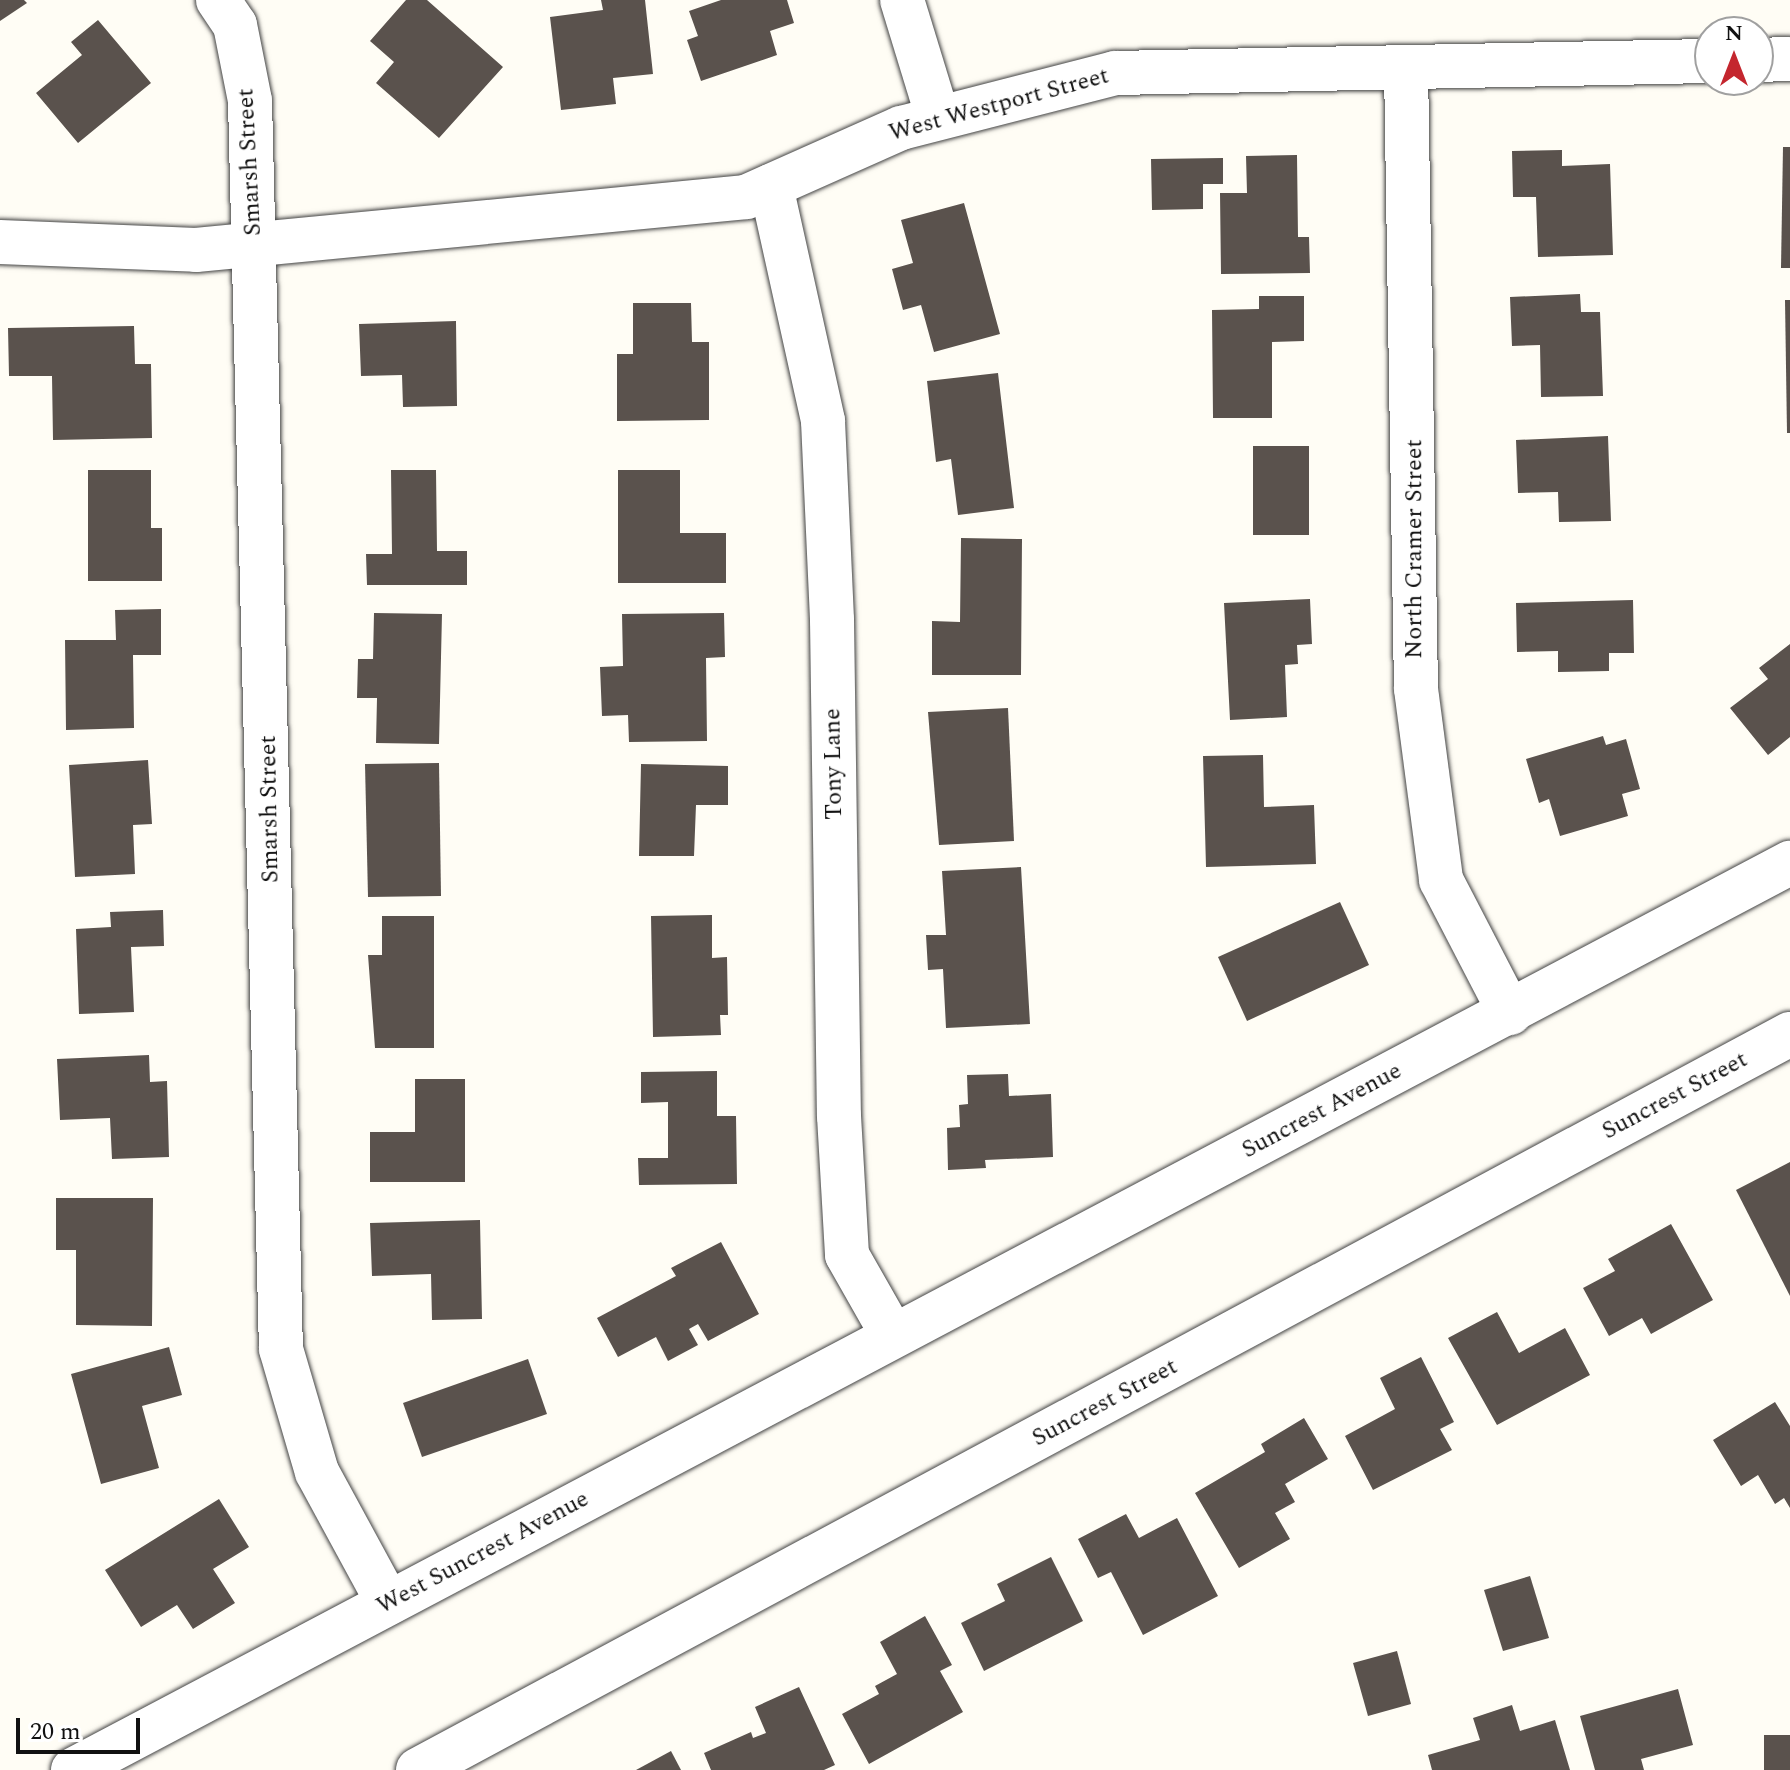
<!DOCTYPE html>
<style>
body{margin:0}
#map{position:relative;width:1790px;height:1770px;overflow:hidden;background:#fffdf5;font-family:Spectral,serif}
div>[style]{position:absolute}
.building>*{inset:0;background:#5a524d}
.roads{filter:drop-shadow(0 0 2px #444) drop-shadow(0 0 2px #444)}
.minor>*{height:44px;margin:-22px;padding:0 22px;transform-origin:22px;border-radius:22px;background:#fff}
span{translate:-50% -50%;white-space:nowrap;text-align:center;line-height:1.15;-webkit-text-stroke:8px #fff;paint-order:stroke}
.street-label{font-size:24px;color:#111}
.north{position:absolute;left:1694px;top:16px;width:80px;height:80px;box-sizing:border-box;background:#fff;border:2px solid #a0a0a0;border-radius:50%;rotate:0deg;font-size:22px;font-weight:700;line-height:32px;text-align:center;color:#111}
.north::after{content:'';display:block;margin:auto;width:28px;height:36px;background:#c4262e;clip-path:polygon(50% 0,100% 100%,50% 72%,0 100%)}
.scale{position:absolute;left:16px;top:1718px;width:124px;height:36px;box-sizing:border-box;border:4px solid #111;border-top:0;padding-left:10px;font-size:24px;line-height:28px;white-space:nowrap;color:#111;-webkit-text-stroke:6px #fff;paint-order:stroke}
</style>
<div id="map">
<div class="building">
<div style="clip-path:polygon(0 0,24px 0,27px 3px,0 21px)"></div>
<div style="clip-path:polygon(406px 0,427px 0,503px 67px,439px 138px,376px 83px,394px 62px,370px 41px)"></div>
<div style="clip-path:polygon(601px 0,645px 0,653px 74px,613px 78px,616px 104px,561px 110px,550px 17px,603px 10px)"></div>
<div style="clip-path:polygon(721px 0,787px 0,794px 23px,770px 31px,777px 55px,701px 81px,687px 40px,698px 36px,689px 11px)"></div>
<div style="clip-path:polygon(98px 20px,151px 83px,78px 143px,36px 93px,82px 55px,71px 42px)"></div>
<div style="clip-path:polygon(1783px 147px,1790px 147px,1790px 268px,1781px 268px)"></div>
<div style="clip-path:polygon(1562px 150px,1562px 166px,1610px 164px,1613px 255px,1538px 257px,1536px 197px,1513px 197px,1512px 151px)"></div>
<div style="clip-path:polygon(1297px 155px,1298px 237px,1309px 237px,1310px 273px,1221px 274px,1220px 193px,1247px 193px,1246px 156px)"></div>
<div style="clip-path:polygon(1223px 158px,1223px 184px,1203px 184px,1203px 209px,1152px 210px,1151px 159px)"></div>
<div style="clip-path:polygon(964px 203px,1000px 334px,934px 352px,921px 305px,903px 310px,892px 269px,913px 263px,901px 220px)"></div>
<div style="clip-path:polygon(1580px 294px,1581px 312px,1600px 312px,1603px 396px,1541px 397px,1540px 345px,1512px 346px,1510px 297px)"></div>
<div style="clip-path:polygon(1259px 296px,1304px 296px,1304px 341px,1272px 342px,1272px 418px,1213px 418px,1212px 310px,1259px 309px)"></div>
<div style="clip-path:polygon(1785px 300px,1790px 300px,1790px 433px,1787px 433px)"></div>
<div style="clip-path:polygon(633px 303px,691px 303px,692px 342px,709px 342px,709px 420px,617px 421px,617px 354px,633px 354px)"></div>
<div style="clip-path:polygon(456px 321px,457px 406px,403px 407px,402px 375px,361px 376px,359px 324px)"></div>
<div style="clip-path:polygon(134px 326px,135px 364px,151px 364px,152px 438px,53px 440px,52px 376px,9px 376px,8px 328px)"></div>
<div style="clip-path:polygon(998px 373px,1014px 508px,958px 515px,951px 459px,936px 462px,927px 381px)"></div>
<div style="clip-path:polygon(1608px 436px,1611px 521px,1559px 522px,1558px 492px,1518px 493px,1516px 440px)"></div>
<div style="clip-path:polygon(1253px 446px,1309px 446px,1309px 535px,1253px 535px)"></div>
<div style="clip-path:polygon(88px 470px,151px 470px,151px 528px,162px 528px,162px 581px,88px 581px)"></div>
<div style="clip-path:polygon(391px 470px,436px 470px,437px 551px,467px 551px,467px 585px,367px 585px,366px 554px,392px 554px)"></div>
<div style="clip-path:polygon(618px 470px,680px 470px,680px 533px,726px 533px,726px 583px,618px 583px)"></div>
<div style="clip-path:polygon(961px 538px,1022px 539px,1021px 675px,932px 675px,932px 621px,960px 622px)"></div>
<div style="clip-path:polygon(1310px 599px,1312px 644px,1297px 645px,1298px 664px,1285px 665px,1287px 717px,1230px 720px,1224px 603px)"></div>
<div style="clip-path:polygon(1633px 600px,1634px 653px,1609px 653px,1609px 671px,1558px 672px,1558px 651px,1517px 652px,1516px 603px)"></div>
<div style="clip-path:polygon(161px 609px,161px 655px,133px 655px,134px 728px,66px 730px,65px 640px,116px 640px,115px 610px)"></div>
<div style="clip-path:polygon(374px 613px,442px 614px,439px 744px,376px 743px,377px 698px,357px 698px,358px 659px,373px 659px)"></div>
<div style="clip-path:polygon(724px 613px,725px 657px,706px 658px,707px 741px,629px 742px,628px 715px,602px 716px,600px 667px,623px 666px,622px 614px)"></div>
<div style="clip-path:polygon(1790px 644px,1790px 737px,1768px 755px,1730px 708px,1768px 679px,1759px 668px)"></div>
<div style="clip-path:polygon(1008px 708px,1014px 841px,939px 845px,928px 712px)"></div>
<div style="clip-path:polygon(1603px 736px,1606px 745px,1626px 739px,1640px 789px,1622px 794px,1628px 816px,1560px 836px,1549px 799px,1539px 803px,1526px 759px)"></div>
<div style="clip-path:polygon(1263px 755px,1264px 807px,1314px 805px,1316px 864px,1206px 867px,1203px 756px)"></div>
<div style="clip-path:polygon(148px 760px,152px 824px,133px 825px,135px 874px,75px 877px,69px 765px)"></div>
<div style="clip-path:polygon(439px 763px,441px 896px,368px 897px,365px 764px)"></div>
<div style="clip-path:polygon(641px 764px,728px 766px,728px 805px,696px 805px,694px 856px,639px 856px)"></div>
<div style="clip-path:polygon(1021px 867px,1030px 1024px,946px 1028px,943px 969px,928px 970px,926px 935px,946px 935px,942px 871px)"></div>
<div style="clip-path:polygon(1340px 902px,1369px 965px,1247px 1021px,1218px 957px)"></div>
<div style="clip-path:polygon(163px 910px,164px 946px,131px 947px,134px 1012px,79px 1014px,76px 929px,111px 927px,110px 912px)"></div>
<div style="clip-path:polygon(712px 915px,712px 958px,727px 957px,728px 1015px,720px 1015px,721px 1035px,653px 1037px,651px 916px)"></div>
<div style="clip-path:polygon(382px 916px,434px 916px,434px 1048px,375px 1048px,368px 955px,382px 955px)"></div>
<div style="clip-path:polygon(149px 1055px,150px 1082px,167px 1081px,169px 1157px,112px 1159px,110px 1118px,60px 1120px,57px 1059px)"></div>
<div style="clip-path:polygon(717px 1071px,717px 1116px,736px 1116px,737px 1184px,639px 1185px,638px 1158px,668px 1158px,668px 1102px,641px 1103px,641px 1072px)"></div>
<div style="clip-path:polygon(1008px 1074px,1009px 1096px,1051px 1094px,1053px 1157px,985px 1160px,986px 1168px,948px 1170px,947px 1128px,960px 1127px,959px 1105px,968px 1104px,967px 1075px)"></div>
<div style="clip-path:polygon(415px 1079px,465px 1079px,465px 1182px,370px 1182px,370px 1132px,415px 1132px)"></div>
<div style="clip-path:polygon(1790px 1162px,1790px 1296px,1736px 1190px)"></div>
<div style="clip-path:polygon(56px 1198px,153px 1198px,152px 1326px,76px 1325px,76px 1250px,56px 1250px)"></div>
<div style="clip-path:polygon(480px 1220px,482px 1319px,432px 1320px,431px 1274px,372px 1276px,370px 1223px)"></div>
<div style="clip-path:polygon(1671px 1224px,1713px 1300px,1651px 1334px,1642px 1318px,1609px 1336px,1583px 1288px,1615px 1271px,1608px 1259px)"></div>
<div style="clip-path:polygon(721px 1242px,759px 1314px,708px 1341px,698px 1324px,689px 1329px,698px 1345px,668px 1361px,656px 1337px,618px 1357px,597px 1318px,676px 1276px,671px 1268px)"></div>
<div style="clip-path:polygon(1497px 1312px,1519px 1353px,1565px 1328px,1590px 1375px,1497px 1425px,1448px 1338px)"></div>
<div style="clip-path:polygon(169px 1347px,182px 1395px,142px 1406px,159px 1468px,101px 1484px,71px 1374px)"></div>
<div style="clip-path:polygon(1421px 1357px,1454px 1422px,1440px 1429px,1452px 1450px,1373px 1490px,1345px 1436px,1395px 1409px,1380px 1378px)"></div>
<div style="clip-path:polygon(528px 1359px,547px 1414px,422px 1457px,403px 1403px)"></div>
<div style="clip-path:polygon(1775px 1402px,1790px 1426px,1790px 1508px,1784px 1498px,1775px 1504px,1758px 1475px,1741px 1486px,1713px 1440px)"></div>
<div style="clip-path:polygon(1304px 1418px,1328px 1459px,1285px 1484px,1295px 1502px,1275px 1513px,1290px 1539px,1239px 1568px,1195px 1493px,1265px 1452px,1261px 1444px)"></div>
<div style="clip-path:polygon(219px 1499px,249px 1547px,213px 1569px,235px 1603px,193px 1629px,177px 1605px,141px 1627px,105px 1570px)"></div>
<div style="clip-path:polygon(1126px 1514px,1139px 1538px,1177px 1518px,1218px 1596px,1143px 1635px,1111px 1572px,1098px 1578px,1078px 1539px)"></div>
<div style="clip-path:polygon(1051px 1557px,1083px 1621px,984px 1671px,961px 1623px,1005px 1601px,997px 1584px)"></div>
<div style="clip-path:polygon(1530px 1576px,1549px 1638px,1503px 1651px,1484px 1590px)"></div>
<div style="clip-path:polygon(925px 1616px,952px 1665px,940px 1671px,963px 1712px,869px 1764px,842px 1714px,879px 1694px,875px 1686px,897px 1674px,880px 1642px)"></div>
<div style="clip-path:polygon(1397px 1651px,1411px 1704px,1368px 1716px,1353px 1663px)"></div>
<div style="clip-path:polygon(799px 1687px,835px 1765px,824px 1770px,711px 1770px,704px 1753px,751px 1732px,753px 1738px,766px 1733px,755px 1707px)"></div>
<div style="clip-path:polygon(1678px 1689px,1693px 1745px,1641px 1759px,1644px 1770px,1595px 1770px,1580px 1716px)"></div>
<div style="clip-path:polygon(1512px 1705px,1520px 1731px,1555px 1720px,1570px 1770px,1432px 1770px,1428px 1755px,1480px 1740px,1473px 1718px)"></div>
<div style="clip-path:polygon(1764px 1735px,1790px 1735px,1790px 1770px,1764px 1770px)"></div>
<div style="clip-path:polygon(671px 1751px,681px 1770px,636px 1770px)"></div>
</div>
<div class="roads">
<div class="minor">
<div style="left:218px;top:0;width:30px;rotate:56deg"></div>
<div style="left:235px;top:25px;width:77px;rotate:78.8deg"></div>
<div style="left:250px;top:101px;width:1248px;rotate:88.58deg"></div>
<div style="left:281px;top:1349px;width:128px;rotate:73.7deg"></div>
<div style="left:317px;top:1472px;width:149px;rotate:61.5deg"></div>
<div style="left:902px;top:0;width:123px;rotate:73deg"></div>
<div style="left:1758px;top:60px;width:32px;rotate:-2deg"></div>
<div style="left:1406px;top:67px;width:622px;rotate:89.08deg"></div>
<div style="left:1416px;top:689px;width:193px;rotate:82.5deg"></div>
<div style="left:1441px;top:880px;width:150px;rotate:62.6deg"></div>
<div style="left:771px;top:186px;width:241px;rotate:77.5deg"></div>
<div style="left:823px;top:421px;width:199px;rotate:87.4deg"></div>
<div style="left:832px;top:620px;width:496px;rotate:89.2deg"></div>
<div style="left:839px;top:1116px;width:139px;rotate:86.7deg"></div>
<div style="left:847px;top:1255px;width:93px;rotate:60.4deg"></div>
<div style="left:0;top:242px;width:196px;rotate:2.3deg"></div>
<div style="left:196px;top:250px;width:553px;rotate:-5.5deg"></div>
<div style="left:746px;top:197px;width:170px;rotate:-24deg"></div>
<div style="left:901px;top:128px;width:221px;rotate:-14.4deg"></div>
<div style="left:1115px;top:73px;width:595px;rotate:-1.16deg"></div>
<div style="left:73px;top:1770px;width:1942px;rotate:-27.85deg"></div>
<div style="left:418px;top:1770px;width:1557px;rotate:-28.21deg"></div>
</div>
</div>
<div class="street-label">
<span style="left:999px;top:105px;rotate:-15deg">West Westport Street</span>
<span style="left:250px;top:162px;rotate:-93deg">Smarsh Street</span>
<span style="left:1415px;top:549px;rotate:-90deg">North Cramer Street</span>
<span style="left:834px;top:764px;rotate:-91deg">Tony Lane</span>
<span style="left:270px;top:809px;rotate:-91deg">Smarsh Street</span>
<span style="left:1675px;top:1096px;rotate:-28deg">Suncrest Street</span>
<span style="left:1322px;top:1111px;rotate:-28deg">Suncrest Avenue</span>
<span style="left:1105px;top:1403px;rotate:-28deg">Suncrest Street</span>
<span style="left:483px;top:1553px;rotate:-28deg">West Suncrest Avenue</span>
</div>
<div class="north">N</div>
<div class="scale">20 m</div>
</div>
